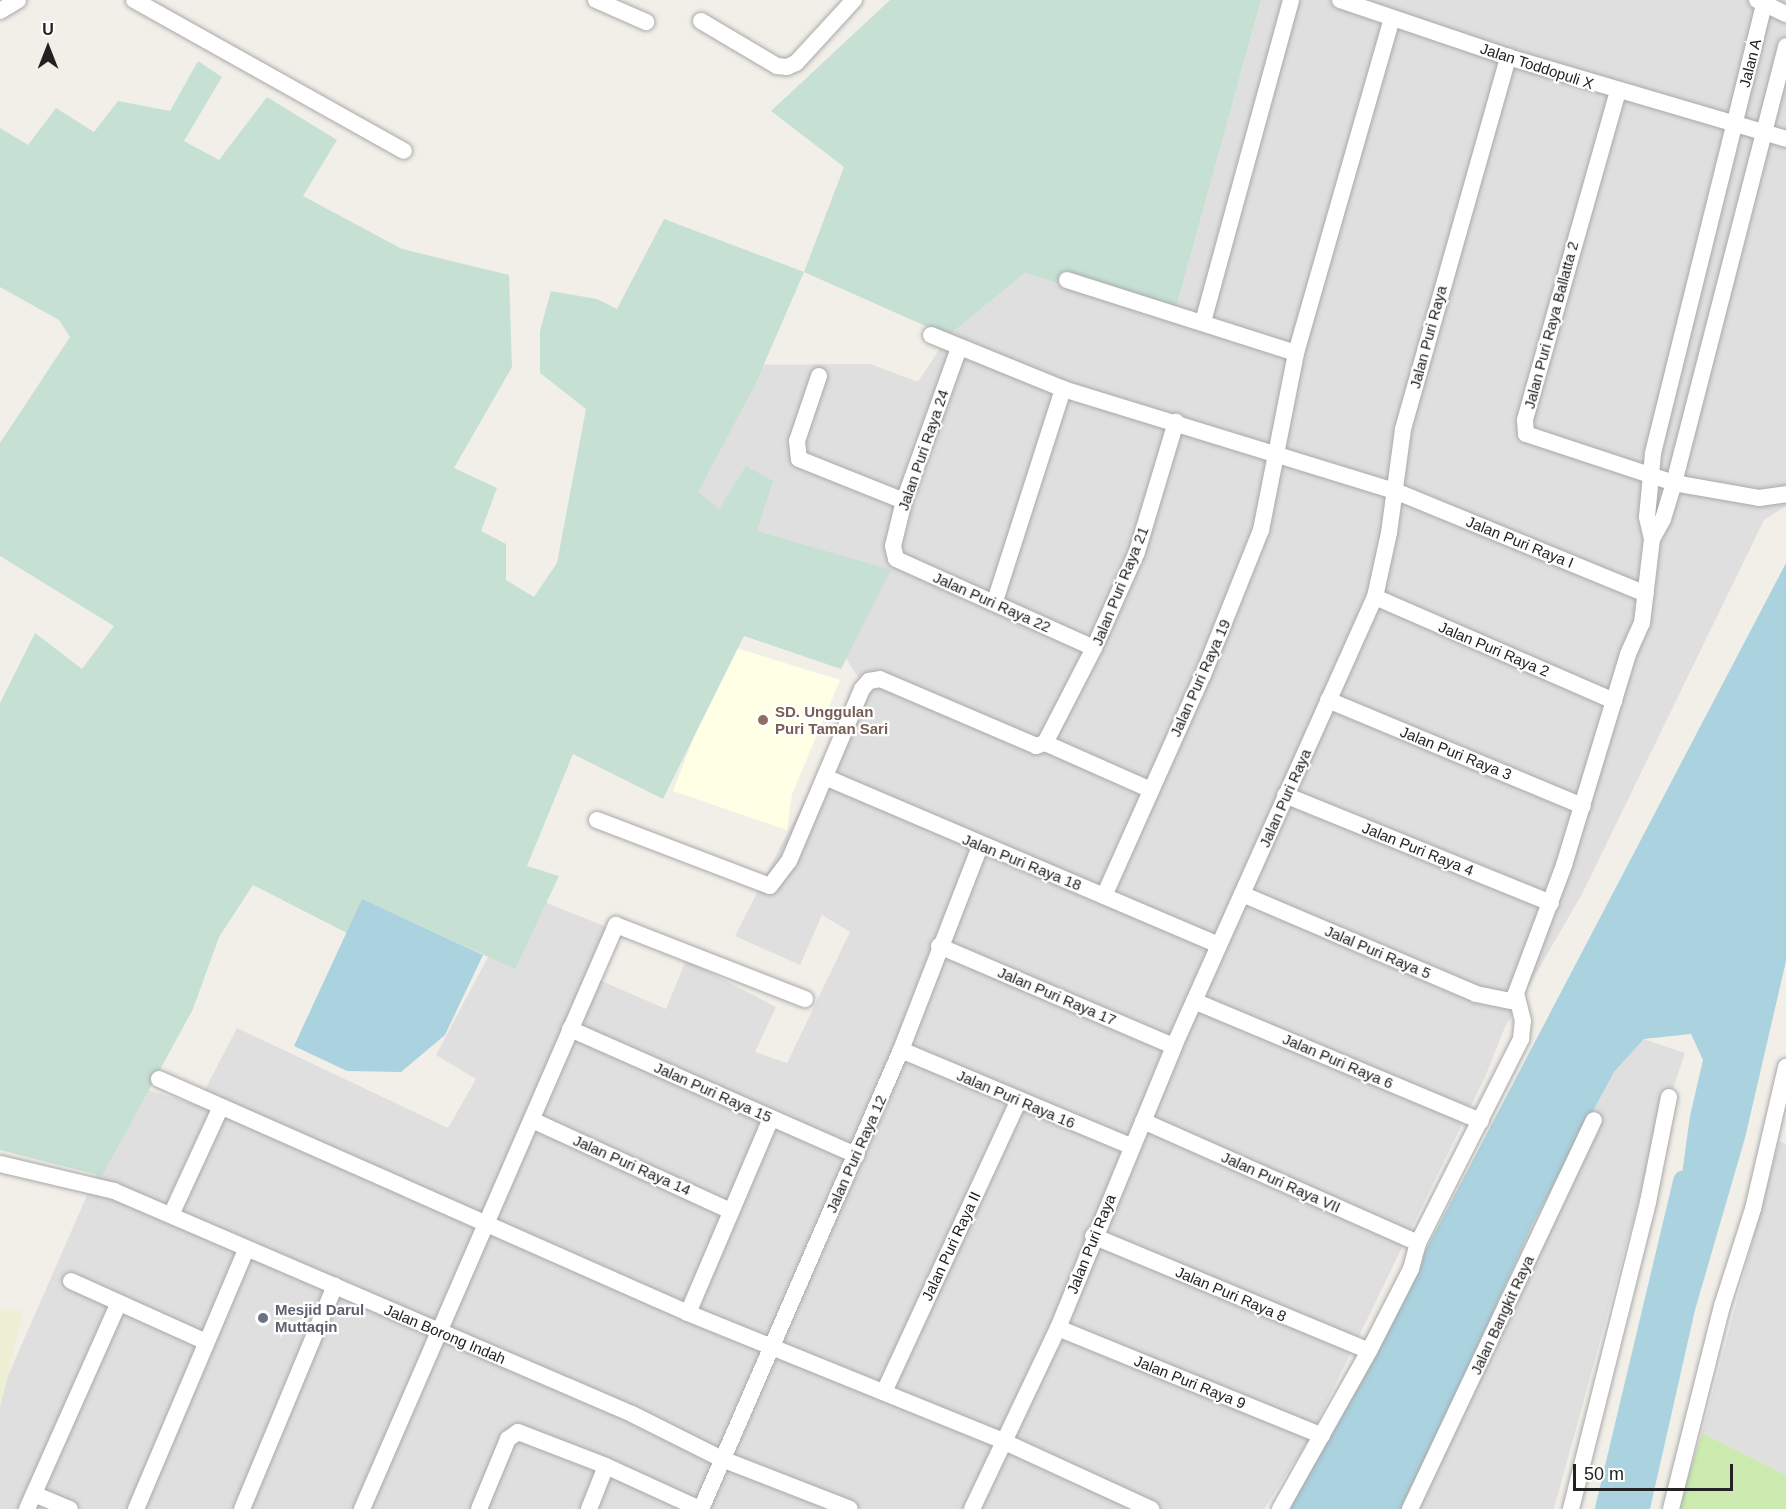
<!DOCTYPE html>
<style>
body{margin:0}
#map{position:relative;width:1786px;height:1509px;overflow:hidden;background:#f2efe9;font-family:Helvetica,sans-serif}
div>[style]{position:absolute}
.residential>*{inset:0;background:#e0dfdf}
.education>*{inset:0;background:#ffffe5}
.farmland>*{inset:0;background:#eef0d5}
.grass>*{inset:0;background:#cdebb0}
.wetland>*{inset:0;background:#c6e0d4}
.water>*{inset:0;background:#aad3df}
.canal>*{height:22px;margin:-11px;padding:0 11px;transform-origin:11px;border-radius:11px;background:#aad3df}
.roads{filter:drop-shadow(0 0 2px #a9a9a9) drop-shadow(0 0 2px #a9a9a9)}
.street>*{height:16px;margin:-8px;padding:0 8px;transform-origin:8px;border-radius:8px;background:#fff}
.dots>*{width:16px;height:16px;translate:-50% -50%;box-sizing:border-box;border:3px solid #fff;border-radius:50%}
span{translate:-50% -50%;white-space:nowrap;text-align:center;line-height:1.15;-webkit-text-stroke:4.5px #fff;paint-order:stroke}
.street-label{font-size:15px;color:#222}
.education-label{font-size:15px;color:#785e54;font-weight:700}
.left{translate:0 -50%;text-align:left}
.worship-label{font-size:15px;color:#5b616d;font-weight:700}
.north{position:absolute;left:18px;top:18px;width:60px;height:60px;-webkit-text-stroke:4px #fff;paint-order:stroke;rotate:0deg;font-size:16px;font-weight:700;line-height:24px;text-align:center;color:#222}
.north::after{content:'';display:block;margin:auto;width:21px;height:27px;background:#222;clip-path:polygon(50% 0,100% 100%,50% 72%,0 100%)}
.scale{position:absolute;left:1573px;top:1464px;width:160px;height:27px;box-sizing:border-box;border:3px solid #222;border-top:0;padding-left:8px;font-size:18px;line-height:21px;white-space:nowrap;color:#222;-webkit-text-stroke:4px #fff;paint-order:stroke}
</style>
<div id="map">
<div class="residential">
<div style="clip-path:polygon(1261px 0,1786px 0,1786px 506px,1764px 520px,1582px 894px,1505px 1027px,1485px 1077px,1308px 1441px,1264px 1509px,0 1509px,0 1394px,135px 1086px,197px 1105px,237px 1028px,448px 1128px,476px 1079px,436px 1055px,522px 893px,619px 932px,592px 977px,666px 1009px,686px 960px,776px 1007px,755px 1052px,787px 1063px,850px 932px,822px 915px,800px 965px,735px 936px,863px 685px,835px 641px,671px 502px,731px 365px,870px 364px,918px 382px,948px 336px,1025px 273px,1173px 319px)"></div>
<div style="clip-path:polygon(1644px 1039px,1685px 1053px,1652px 1151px,1554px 1509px,1405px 1509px,1533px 1223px,1614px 1072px)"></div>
<div style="clip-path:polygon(1779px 1141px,1786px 1144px,1786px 1475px,1702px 1433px)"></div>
</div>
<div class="education">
<div style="clip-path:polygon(730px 646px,840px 680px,792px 794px,787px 830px,673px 791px)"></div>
</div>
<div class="farmland">
<div style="clip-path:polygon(0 1309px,24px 1309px,0 1408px)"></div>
</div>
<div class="grass">
<div style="clip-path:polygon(1702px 1433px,1786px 1475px,1786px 1509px,1678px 1509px)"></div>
</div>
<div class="wetland">
<div style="clip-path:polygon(890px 0,1261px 0,1173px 319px,1025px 273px,948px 336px,804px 272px,755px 385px,698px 492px,719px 509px,746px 466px,773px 481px,757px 531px,891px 570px,841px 669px,744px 636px,663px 799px,573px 754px,527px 866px,559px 876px,515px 969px,363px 900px,347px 933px,253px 885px,219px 937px,193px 1009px,102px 1176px,0 1150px,0 703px,35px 633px,82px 669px,114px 626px,0 556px,0 443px,70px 337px,59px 320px,0 287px,0 128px,28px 145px,56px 108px,94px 132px,118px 101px,170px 111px,198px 61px,222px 77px,184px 141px,219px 160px,267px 97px,337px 140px,303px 196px,402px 249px,509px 275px,512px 367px,454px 468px,497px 488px,481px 531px,506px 544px,506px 580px,534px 597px,557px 563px,586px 409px,540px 373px,540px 331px,551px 291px,597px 299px,617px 309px,664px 219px,804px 272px,844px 167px,771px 111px)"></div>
</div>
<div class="water">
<div style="clip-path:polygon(1786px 563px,1786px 961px,1745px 1138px,1695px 1310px,1650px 1509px,1597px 1509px,1663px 1312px,1690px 1116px,1703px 1060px,1691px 1034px,1644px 1039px,1614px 1072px,1533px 1223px,1405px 1509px,1290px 1509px)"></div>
<div style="clip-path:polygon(362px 899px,483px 955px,445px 1035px,401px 1072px,347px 1071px,294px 1046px)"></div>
</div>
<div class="canal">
<div style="left:1606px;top:1509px;width:337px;rotate:-76.6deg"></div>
</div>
<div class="roads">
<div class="street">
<div style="left:134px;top:0;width:309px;rotate:29.2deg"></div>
<div style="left:596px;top:0;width:55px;rotate:23.7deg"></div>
<div style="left:1340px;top:0;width:177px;rotate:18.7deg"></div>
<div style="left:1508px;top:57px;width:290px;rotate:16.4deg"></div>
<div style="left:1757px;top:0;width:32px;rotate:26deg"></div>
<div style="left:0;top:11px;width:21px;rotate:-31deg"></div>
<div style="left:701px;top:21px;width:88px;rotate:30.6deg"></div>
<div style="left:777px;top:66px;width:10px;rotate:6deg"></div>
<div style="left:787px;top:67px;width:10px;rotate:-24deg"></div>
<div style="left:796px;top:63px;width:86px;rotate:-47.4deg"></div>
<div style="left:1618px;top:91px;width:342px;rotate:105.8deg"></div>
<div style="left:1525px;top:420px;width:14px;rotate:86deg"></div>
<div style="left:1526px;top:434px;width:156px;rotate:18.3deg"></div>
<div style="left:1674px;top:483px;width:86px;rotate:10deg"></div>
<div style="left:1759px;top:498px;width:27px;rotate:-8deg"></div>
<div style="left:1067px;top:280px;width:240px;rotate:17.7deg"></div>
<div style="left:1203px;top:322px;width:334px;rotate:-74.7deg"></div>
<div style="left:931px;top:335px;width:143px;rotate:22.2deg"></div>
<div style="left:1063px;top:389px;width:347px;rotate:17.1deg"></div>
<div style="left:1395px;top:491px;width:271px;rotate:22.3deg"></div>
<div style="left:959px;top:348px;width:163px;rotate:109.8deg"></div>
<div style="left:904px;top:501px;width:46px;rotate:103.7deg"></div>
<div style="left:893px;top:546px;width:13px;rotate:77deg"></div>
<div style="left:896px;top:559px;width:217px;rotate:24.2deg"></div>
<div style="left:819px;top:376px;width:69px;rotate:108.7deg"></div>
<div style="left:797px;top:441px;width:18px;rotate:84deg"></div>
<div style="left:799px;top:459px;width:113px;rotate:21.8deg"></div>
<div style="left:1652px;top:539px;width:23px;rotate:-103deg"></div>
<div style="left:1647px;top:517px;width:64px;rotate:-84.6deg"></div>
<div style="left:1653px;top:453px;width:467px;rotate:-76.1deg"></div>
<div style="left:1375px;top:597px;width:261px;rotate:23.5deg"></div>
<div style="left:995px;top:601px;width:223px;rotate:-72.2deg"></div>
<div style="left:1328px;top:700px;width:276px;rotate:22.6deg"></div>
<div style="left:1045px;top:743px;width:107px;rotate:-62.7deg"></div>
<div style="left:1094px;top:648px;width:105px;rotate:-65.9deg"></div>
<div style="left:1137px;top:552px;width:136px;rotate:-73.3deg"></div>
<div style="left:825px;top:777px;width:428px;rotate:23.1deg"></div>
<div style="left:1285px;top:795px;width:287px;rotate:22.1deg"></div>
<div style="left:597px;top:820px;width:185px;rotate:20.9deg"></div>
<div style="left:770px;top:886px;width:31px;rotate:-53deg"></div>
<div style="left:789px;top:861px;width:187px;rotate:-67deg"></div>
<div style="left:862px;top:689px;width:11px;rotate:-49deg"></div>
<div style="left:869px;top:681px;width:11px;rotate:-10deg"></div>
<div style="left:880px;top:679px;width:170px;rotate:23.2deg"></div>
<div style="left:1036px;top:746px;width:9px;rotate:-18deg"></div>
<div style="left:1045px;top:743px;width:116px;rotate:23.9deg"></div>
<div style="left:1242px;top:894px;width:254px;rotate:23.1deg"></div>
<div style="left:1476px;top:994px;width:41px;rotate:11.3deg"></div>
<div style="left:1104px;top:896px;width:242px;rotate:-65.9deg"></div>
<div style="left:1203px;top:675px;width:156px;rotate:-68.2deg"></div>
<div style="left:1261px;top:530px;width:180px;rotate:-78.8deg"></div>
<div style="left:1296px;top:353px;width:348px;rotate:-74deg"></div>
<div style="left:939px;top:946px;width:255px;rotate:23.1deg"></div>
<div style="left:1194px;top:1001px;width:311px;rotate:22.7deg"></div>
<div style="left:570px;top:1029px;width:313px;rotate:23.8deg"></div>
<div style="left:901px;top:1050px;width:249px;rotate:22.7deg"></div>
<div style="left:159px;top:1079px;width:578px;rotate:23.86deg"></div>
<div style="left:688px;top:1313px;width:342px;rotate:22.1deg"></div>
<div style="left:1005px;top:1442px;width:161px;rotate:24.7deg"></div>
<div style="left:532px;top:1120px;width:219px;rotate:24.6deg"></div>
<div style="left:1143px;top:1121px;width:301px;rotate:23.9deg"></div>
<div style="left:0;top:1164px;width:117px;rotate:13.3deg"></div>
<div style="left:114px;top:1191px;width:564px;rotate:23.29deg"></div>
<div style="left:632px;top:1414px;width:101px;rotate:26.6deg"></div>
<div style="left:722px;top:1459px;width:137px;rotate:21.3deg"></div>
<div style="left:171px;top:1215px;width:119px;rotate:-65.2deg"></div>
<div style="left:1093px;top:1236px;width:299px;rotate:22.6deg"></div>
<div style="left:71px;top:1281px;width:146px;rotate:24.3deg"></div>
<div style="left:688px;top:1313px;width:212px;rotate:-66.9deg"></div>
<div style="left:1058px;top:1328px;width:285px;rotate:22.2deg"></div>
<div style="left:884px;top:1392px;width:322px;rotate:-65.2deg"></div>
<div style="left:34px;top:1494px;width:39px;rotate:23deg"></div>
<div style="left:27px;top:1509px;width:223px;rotate:-66deg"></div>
<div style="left:136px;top:1509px;width:281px;rotate:-67deg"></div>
<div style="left:242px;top:1509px;width:242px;rotate:-67.4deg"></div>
<div style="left:362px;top:1509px;width:637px;rotate:-66.49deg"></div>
<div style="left:616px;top:925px;width:203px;rotate:21.4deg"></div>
<div style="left:479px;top:1509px;width:76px;rotate:-67.5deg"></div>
<div style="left:508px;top:1439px;width:12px;rotate:-35deg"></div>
<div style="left:518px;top:1432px;width:94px;rotate:21.1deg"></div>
<div style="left:589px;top:1509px;width:46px;rotate:-68.4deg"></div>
<div style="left:606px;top:1466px;width:103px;rotate:24.6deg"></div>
<div style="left:701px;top:1509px;width:501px;rotate:-66.46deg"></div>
<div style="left:901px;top:1050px;width:219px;rotate:-68.8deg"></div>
<div style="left:972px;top:1509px;width:200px;rotate:-64.6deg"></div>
<div style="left:1058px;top:1328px;width:305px;rotate:-67.6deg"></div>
<div style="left:1174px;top:1046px;width:492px;rotate:-65.9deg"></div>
<div style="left:1375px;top:597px;width:66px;rotate:-77.7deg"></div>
<div style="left:1389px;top:533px;width:105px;rotate:-82.3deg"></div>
<div style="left:1403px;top:429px;width:387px;rotate:-74.2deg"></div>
<div style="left:1280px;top:1509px;width:181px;rotate:-60.6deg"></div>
<div style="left:1369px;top:1351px;width:92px;rotate:-62.9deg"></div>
<div style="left:1411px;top:1269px;width:27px;rotate:-75deg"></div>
<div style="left:1418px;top:1243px;width:229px;rotate:-63.2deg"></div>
<div style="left:1521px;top:1039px;width:18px;rotate:-84deg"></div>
<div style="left:1523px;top:1021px;width:29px;rotate:-104deg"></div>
<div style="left:1516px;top:993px;width:137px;rotate:-69.4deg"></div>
<div style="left:1564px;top:865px;width:220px;rotate:-73.1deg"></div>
<div style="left:1628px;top:654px;width:34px;rotate:-66deg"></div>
<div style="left:1642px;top:623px;width:85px;rotate:-83.2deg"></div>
<div style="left:1652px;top:539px;width:23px;rotate:-61deg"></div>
<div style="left:1663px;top:519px;width:38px;rotate:-73deg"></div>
<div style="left:1674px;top:483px;width:451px;rotate:-75.6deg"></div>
<div style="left:1410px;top:1509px;width:430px;rotate:-64.7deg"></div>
<div style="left:1571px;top:1509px;width:317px;rotate:-75.9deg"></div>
<div style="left:1648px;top:1202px;width:107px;rotate:-78.7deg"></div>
<div style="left:1671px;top:1509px;width:209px;rotate:-75.9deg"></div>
<div style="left:1722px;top:1306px;width:102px;rotate:-72.3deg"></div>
<div style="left:1753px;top:1209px;width:146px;rotate:-76.9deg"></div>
</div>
</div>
<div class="dots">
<div style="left:763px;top:720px;background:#8d6e63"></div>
<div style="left:263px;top:1318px;background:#6b7280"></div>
</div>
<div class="street-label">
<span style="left:1750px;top:63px;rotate:-76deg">Jalan A</span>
<span style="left:1537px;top:66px;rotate:18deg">Jalan Toddopuli X</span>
<span style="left:1551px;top:325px;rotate:-75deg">Jalan Puri Raya Ballatta 2</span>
<span style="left:1428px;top:337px;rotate:-75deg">Jalan Puri Raya</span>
<span style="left:923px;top:450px;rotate:-71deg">Jalan Puri Raya 24</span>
<span style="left:1520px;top:542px;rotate:22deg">Jalan Puri Raya I</span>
<span style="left:1120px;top:586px;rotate:-68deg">Jalan Puri Raya 21</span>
<span style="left:992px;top:602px;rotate:24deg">Jalan Puri Raya 22</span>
<span style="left:1494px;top:649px;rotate:23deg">Jalan Puri Raya 2</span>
<span style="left:1200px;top:678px;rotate:-66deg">Jalan Puri Raya 19</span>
<span style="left:1456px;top:753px;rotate:22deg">Jalan Puri Raya 3</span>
<span style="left:1285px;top:798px;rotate:-66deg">Jalan Puri Raya</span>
<span style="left:1418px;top:849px;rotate:22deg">Jalan Puri Raya 4</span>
<span style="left:1022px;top:862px;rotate:22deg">Jalan Puri Raya 18</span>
<span style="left:1378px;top:952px;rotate:23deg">Jalal Puri Raya 5</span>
<span style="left:1057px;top:996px;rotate:23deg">Jalan Puri Raya 17</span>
<span style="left:1338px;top:1061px;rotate:23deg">Jalan Puri Raya 6</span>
<span style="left:713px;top:1092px;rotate:24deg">Jalan Puri Raya 15</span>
<span style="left:1016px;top:1099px;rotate:23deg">Jalan Puri Raya 16</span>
<span style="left:856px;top:1154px;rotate:-66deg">Jalan Puri Raya 12</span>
<span style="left:632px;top:1165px;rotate:24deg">Jalan Puri Raya 14</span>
<span style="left:1281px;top:1182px;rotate:24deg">Jalan Puri Raya VII</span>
<span style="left:1091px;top:1244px;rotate:-68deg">Jalan Puri Raya</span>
<span style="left:951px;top:1246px;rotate:-65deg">Jalan Puri Raya II</span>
<span style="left:1231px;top:1294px;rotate:23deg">Jalan Puri Raya 8</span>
<span style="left:1502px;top:1315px;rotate:-65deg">Jalan Bangkit Raya</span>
<span style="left:445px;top:1334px;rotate:23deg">Jalan Borong Indah</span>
<span style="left:1190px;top:1382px;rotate:22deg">Jalan Puri Raya 9</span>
</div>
<div class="education-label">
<span class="left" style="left:775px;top:720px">SD. Unggulan<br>Puri Taman Sari</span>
</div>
<div class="worship-label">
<span class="left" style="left:275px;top:1318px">Mesjid Darul<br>Muttaqin</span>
</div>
<div class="north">U</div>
<div class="scale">50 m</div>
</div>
